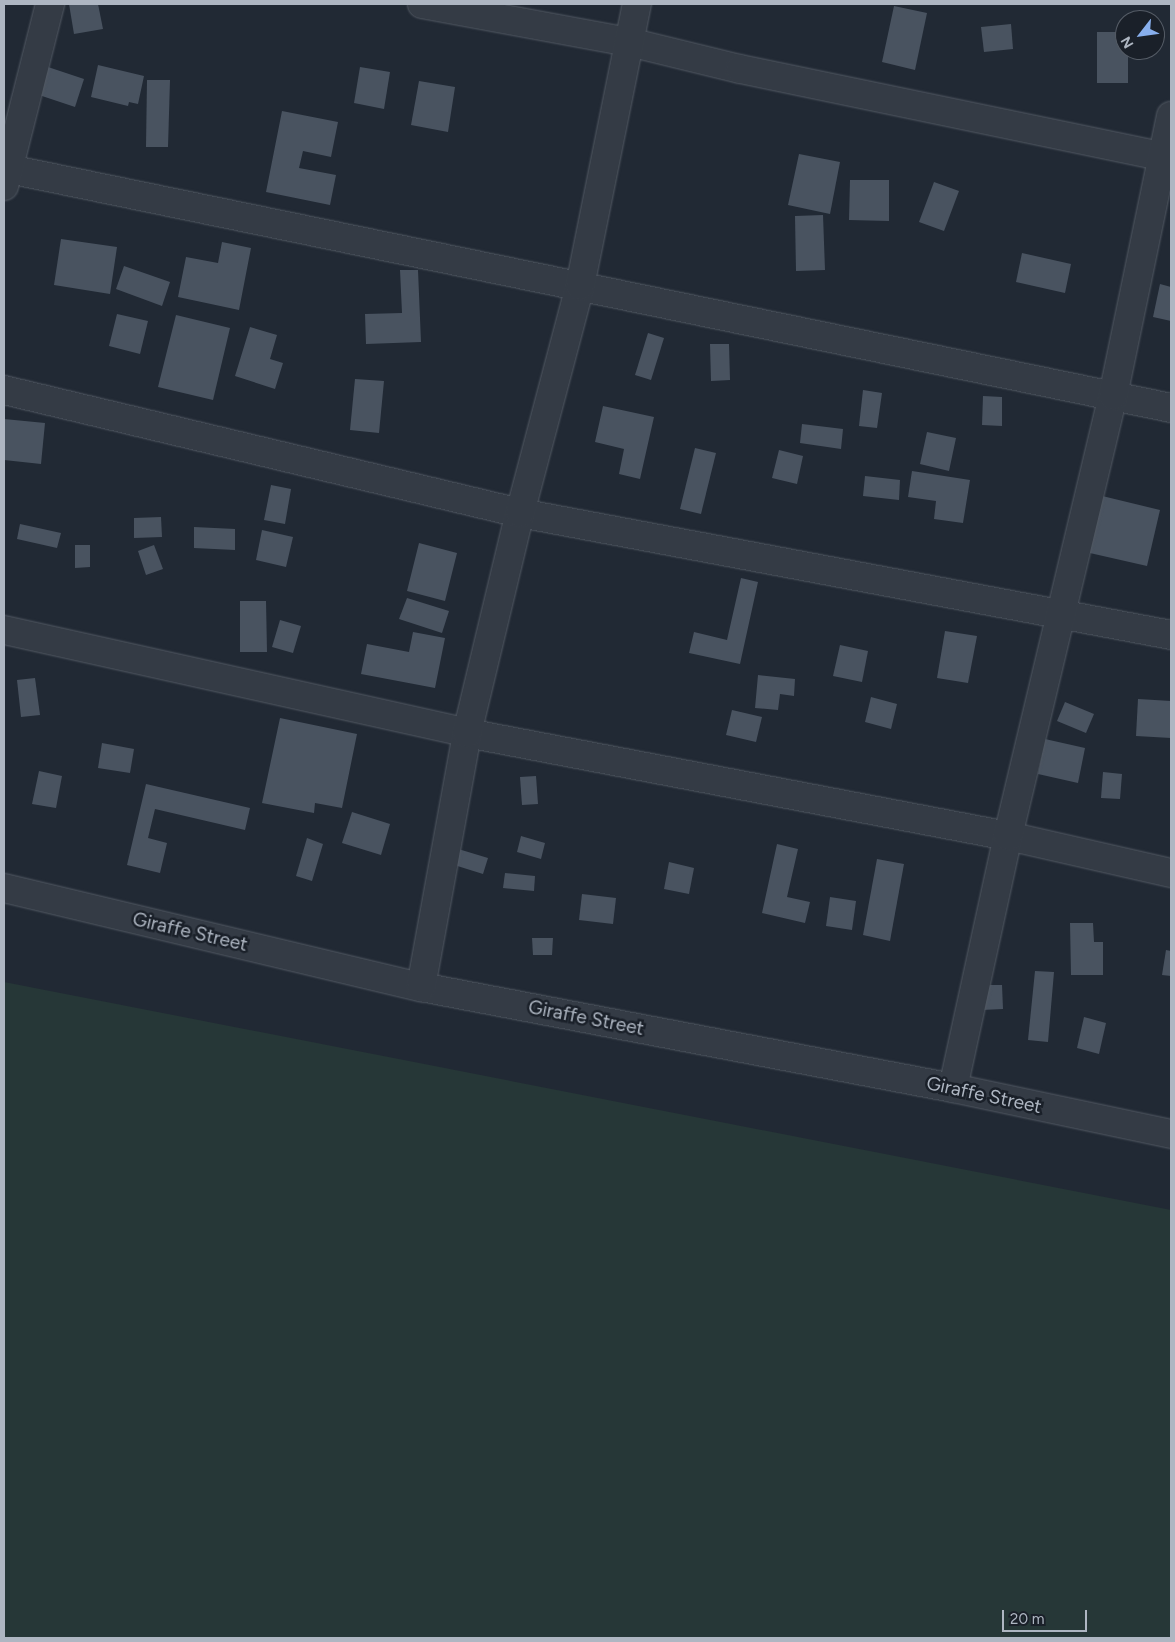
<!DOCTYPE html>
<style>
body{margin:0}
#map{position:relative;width:1175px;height:1642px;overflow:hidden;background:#212934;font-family:Figtree,sans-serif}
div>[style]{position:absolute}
.green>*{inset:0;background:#263737}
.building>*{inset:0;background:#495360}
.roads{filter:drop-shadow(0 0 1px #525963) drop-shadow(0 0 1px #525963)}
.minor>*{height:28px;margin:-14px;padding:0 14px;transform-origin:14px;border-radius:14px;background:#343b45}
span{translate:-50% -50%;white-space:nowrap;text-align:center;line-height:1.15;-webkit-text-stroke:5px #1a2029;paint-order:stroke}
.street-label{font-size:19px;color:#aeb6c2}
.frame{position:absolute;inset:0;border:5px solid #aeb6c2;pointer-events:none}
.north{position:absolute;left:1115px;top:10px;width:50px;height:50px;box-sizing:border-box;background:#1a2029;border:1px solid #555c66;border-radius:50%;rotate:240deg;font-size:14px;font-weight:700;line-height:20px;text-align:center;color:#aeb6c2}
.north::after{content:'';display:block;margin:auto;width:18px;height:22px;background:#88afed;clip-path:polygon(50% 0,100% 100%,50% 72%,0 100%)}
.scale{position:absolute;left:1002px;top:1610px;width:85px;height:22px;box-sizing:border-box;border:2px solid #aeb6c2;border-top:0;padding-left:6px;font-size:15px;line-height:18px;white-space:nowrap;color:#aeb6c2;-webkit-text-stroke:4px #1a2029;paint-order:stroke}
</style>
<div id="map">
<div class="green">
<div style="clip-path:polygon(4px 982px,1171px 1210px,1171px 1638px,4px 1638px)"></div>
</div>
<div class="building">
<div style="clip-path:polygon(69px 4px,98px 4px,103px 29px,74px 34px)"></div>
<div style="clip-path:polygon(894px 6px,927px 13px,915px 70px,882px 62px)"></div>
<div style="clip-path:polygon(1011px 24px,1013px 49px,984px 52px,981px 27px)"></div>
<div style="clip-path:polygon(1097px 32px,1125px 32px,1125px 50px,1128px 50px,1128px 83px,1097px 83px)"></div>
<div style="clip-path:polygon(98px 65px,144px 76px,138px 104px,129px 102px,128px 106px,91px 97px)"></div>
<div style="clip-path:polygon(45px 66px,84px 79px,75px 107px,36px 94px)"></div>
<div style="clip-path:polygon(360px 67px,390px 72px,384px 109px,354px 103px)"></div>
<div style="clip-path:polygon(147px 80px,170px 80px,168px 147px,146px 147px)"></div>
<div style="clip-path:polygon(419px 81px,455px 87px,448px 132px,411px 125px)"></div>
<div style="clip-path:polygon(282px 111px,338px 122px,331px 157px,303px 151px,299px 168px,336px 175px,330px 205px,266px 192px)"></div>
<div style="clip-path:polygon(799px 154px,840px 162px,830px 214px,788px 205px)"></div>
<div style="clip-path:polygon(850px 180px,889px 180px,889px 221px,849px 220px)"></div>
<div style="clip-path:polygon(934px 182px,959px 191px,944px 231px,919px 222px)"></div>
<div style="clip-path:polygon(823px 215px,825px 270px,796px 271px,795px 216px)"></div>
<div style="clip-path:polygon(61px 239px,117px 247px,110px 294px,54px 285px)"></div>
<div style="clip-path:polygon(222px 242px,251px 248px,239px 310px,178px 297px,186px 257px,218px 263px)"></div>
<div style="clip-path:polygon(1022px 253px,1071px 264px,1065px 293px,1016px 282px)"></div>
<div style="clip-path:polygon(124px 266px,170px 282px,162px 306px,116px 289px)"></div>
<div style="clip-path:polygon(400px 270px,418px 270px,421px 342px,366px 344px,365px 314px,402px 313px)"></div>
<div style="clip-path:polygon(1160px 284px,1171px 287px,1171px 321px,1153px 317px)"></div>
<div style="clip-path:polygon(117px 314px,148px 321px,140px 354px,109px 346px)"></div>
<div style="clip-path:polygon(176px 315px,230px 328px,213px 400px,158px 387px)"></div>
<div style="clip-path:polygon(250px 327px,277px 335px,270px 359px,283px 363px,275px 389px,235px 376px)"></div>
<div style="clip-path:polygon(648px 333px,664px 338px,651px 380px,635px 375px)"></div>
<div style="clip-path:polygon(710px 344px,729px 344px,730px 380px,711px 381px)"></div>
<div style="clip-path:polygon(355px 379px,384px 381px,379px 433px,350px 430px)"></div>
<div style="clip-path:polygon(863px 390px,882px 393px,877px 428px,859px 426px)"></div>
<div style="clip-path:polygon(983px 396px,1002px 397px,1002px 426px,982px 425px)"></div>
<div style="clip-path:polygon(603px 406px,654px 417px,640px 479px,619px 474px,624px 449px,595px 442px)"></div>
<div style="clip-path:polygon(4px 419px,45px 423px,41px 464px,4px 460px)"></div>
<div style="clip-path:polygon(802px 424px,843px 429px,841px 449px,800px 443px)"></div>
<div style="clip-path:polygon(927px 432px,956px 438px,949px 471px,920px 464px)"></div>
<div style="clip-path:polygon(695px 448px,716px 453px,701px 514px,680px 509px)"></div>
<div style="clip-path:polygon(779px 450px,803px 456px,797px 484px,772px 478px)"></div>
<div style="clip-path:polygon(912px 471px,970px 480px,963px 523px,934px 519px,936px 501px,908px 497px)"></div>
<div style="clip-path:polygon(865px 476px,900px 480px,899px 500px,863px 496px)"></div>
<div style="clip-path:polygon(271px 485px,291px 489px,285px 524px,264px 520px)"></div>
<div style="clip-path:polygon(1094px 494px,1160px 510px,1147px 566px,1081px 551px)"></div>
<div style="clip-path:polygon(161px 517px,162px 537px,134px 538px,134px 518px)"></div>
<div style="clip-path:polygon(20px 524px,61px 533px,57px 548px,17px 539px)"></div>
<div style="clip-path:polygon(194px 527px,235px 529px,235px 550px,194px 548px)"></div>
<div style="clip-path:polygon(262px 530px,293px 537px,286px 567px,256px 560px)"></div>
<div style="clip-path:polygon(419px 543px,457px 553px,445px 601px,407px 591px)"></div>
<div style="clip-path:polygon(75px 545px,90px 545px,90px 567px,75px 568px)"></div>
<div style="clip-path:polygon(154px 545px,163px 569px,146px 575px,138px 551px)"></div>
<div style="clip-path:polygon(741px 578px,758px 582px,740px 664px,689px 653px,694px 632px,727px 640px)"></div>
<div style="clip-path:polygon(407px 598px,449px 611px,442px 633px,399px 619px)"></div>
<div style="clip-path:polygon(240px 601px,266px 601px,267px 652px,240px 652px)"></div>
<div style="clip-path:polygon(280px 620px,301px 626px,293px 653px,272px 647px)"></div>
<div style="clip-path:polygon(945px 631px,977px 636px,968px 683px,937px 678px)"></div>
<div style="clip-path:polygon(413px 632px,445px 638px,435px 688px,361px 674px,367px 644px,409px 652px)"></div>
<div style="clip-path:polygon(840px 645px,868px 651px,862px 682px,833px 676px)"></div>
<div style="clip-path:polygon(758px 675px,795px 679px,794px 696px,780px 694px,778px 710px,755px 708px)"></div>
<div style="clip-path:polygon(35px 678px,40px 715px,21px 717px,17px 680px)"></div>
<div style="clip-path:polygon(871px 697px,897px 704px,891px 729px,865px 722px)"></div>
<div style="clip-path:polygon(1138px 699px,1171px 701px,1171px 738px,1136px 736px)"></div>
<div style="clip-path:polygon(1065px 702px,1094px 714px,1086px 733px,1057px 721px)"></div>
<div style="clip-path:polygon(732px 710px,762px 717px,756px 742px,726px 735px)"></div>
<div style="clip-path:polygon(280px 718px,357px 734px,342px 808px,315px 803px,314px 813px,262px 803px)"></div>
<div style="clip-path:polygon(1045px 739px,1085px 748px,1078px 783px,1038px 774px)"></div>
<div style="clip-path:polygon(102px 743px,134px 749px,130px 773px,98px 768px)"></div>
<div style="clip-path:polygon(39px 771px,62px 776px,56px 808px,32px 804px)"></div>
<div style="clip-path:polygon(1103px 772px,1122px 774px,1120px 799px,1101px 798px)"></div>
<div style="clip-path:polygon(536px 776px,538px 804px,522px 805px,520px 777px)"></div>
<div style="clip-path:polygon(146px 784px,250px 808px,245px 830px,155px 809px,148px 838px,167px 843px,160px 873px,127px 865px)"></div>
<div style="clip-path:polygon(352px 812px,390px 824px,381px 855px,342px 843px)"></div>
<div style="clip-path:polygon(521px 836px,545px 843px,541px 859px,517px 852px)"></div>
<div style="clip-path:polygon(307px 838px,323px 844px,312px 881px,296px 876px)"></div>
<div style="clip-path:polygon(777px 844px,798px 849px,787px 897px,810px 902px,805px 923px,762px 913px)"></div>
<div style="clip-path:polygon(455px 848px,488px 858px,483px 874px,451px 864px)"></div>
<div style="clip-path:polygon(877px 859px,904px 864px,890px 941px,863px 935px)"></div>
<div style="clip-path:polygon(669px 862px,694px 868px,689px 894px,664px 889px)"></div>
<div style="clip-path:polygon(505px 873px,535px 876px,534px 891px,503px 888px)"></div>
<div style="clip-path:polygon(582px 894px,616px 898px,613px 924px,579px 920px)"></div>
<div style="clip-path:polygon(830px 897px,856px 901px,852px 930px,826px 926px)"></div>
<div style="clip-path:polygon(1070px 923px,1093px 923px,1094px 942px,1103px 942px,1103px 975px,1071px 975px)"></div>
<div style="clip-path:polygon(532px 938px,553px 938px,552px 955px,533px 955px)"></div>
<div style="clip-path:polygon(1166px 950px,1171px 951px,1171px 976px,1162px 975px)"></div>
<div style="clip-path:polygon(1035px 971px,1054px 972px,1048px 1042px,1028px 1040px)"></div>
<div style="clip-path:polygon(982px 985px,1002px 985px,1003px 1009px,982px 1010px)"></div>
<div style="clip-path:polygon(1084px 1017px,1106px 1023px,1099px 1054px,1077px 1048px)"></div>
</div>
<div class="roads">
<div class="minor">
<div style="left:422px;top:4px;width:210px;rotate:10.4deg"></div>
<div style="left:629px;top:42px;width:114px;rotate:13.7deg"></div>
<div style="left:740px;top:69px;width:440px;rotate:11.7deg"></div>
<div style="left:4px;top:168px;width:1191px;rotate:11.62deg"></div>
<div style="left:4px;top:186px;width:188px;rotate:-75.8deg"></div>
<div style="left:4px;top:390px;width:530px;rotate:13.41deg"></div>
<div style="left:520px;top:513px;width:662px;rotate:10.61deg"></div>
<div style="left:4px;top:630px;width:474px;rotate:12.5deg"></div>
<div style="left:467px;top:733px;width:551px;rotate:10.78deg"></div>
<div style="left:1008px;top:836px;width:167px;rotate:12.8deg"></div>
<div style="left:4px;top:888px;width:429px;rotate:13.4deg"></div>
<div style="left:421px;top:987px;width:542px;rotate:10.75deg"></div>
<div style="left:953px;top:1088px;width:223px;rotate:11.9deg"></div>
<div style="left:421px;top:987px;width:258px;rotate:-79.7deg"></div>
<div style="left:467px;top:733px;width:226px;rotate:-76.5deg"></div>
<div style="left:520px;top:513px;width:235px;rotate:-75.2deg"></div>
<div style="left:580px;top:286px;width:288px;rotate:-78.6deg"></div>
<div style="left:953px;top:1088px;width:258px;rotate:-77.7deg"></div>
<div style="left:1008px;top:836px;width:452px;rotate:-76.6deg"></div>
<div style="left:1113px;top:396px;width:286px;rotate:-78.3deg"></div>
</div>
</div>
<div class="street-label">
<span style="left:190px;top:932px;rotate:13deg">Giraffe Street</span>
<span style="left:586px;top:1018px;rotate:11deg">Giraffe Street</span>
<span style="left:984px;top:1095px;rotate:12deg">Giraffe Street</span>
</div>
<div class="frame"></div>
<div class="north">N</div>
<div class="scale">20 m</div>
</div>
